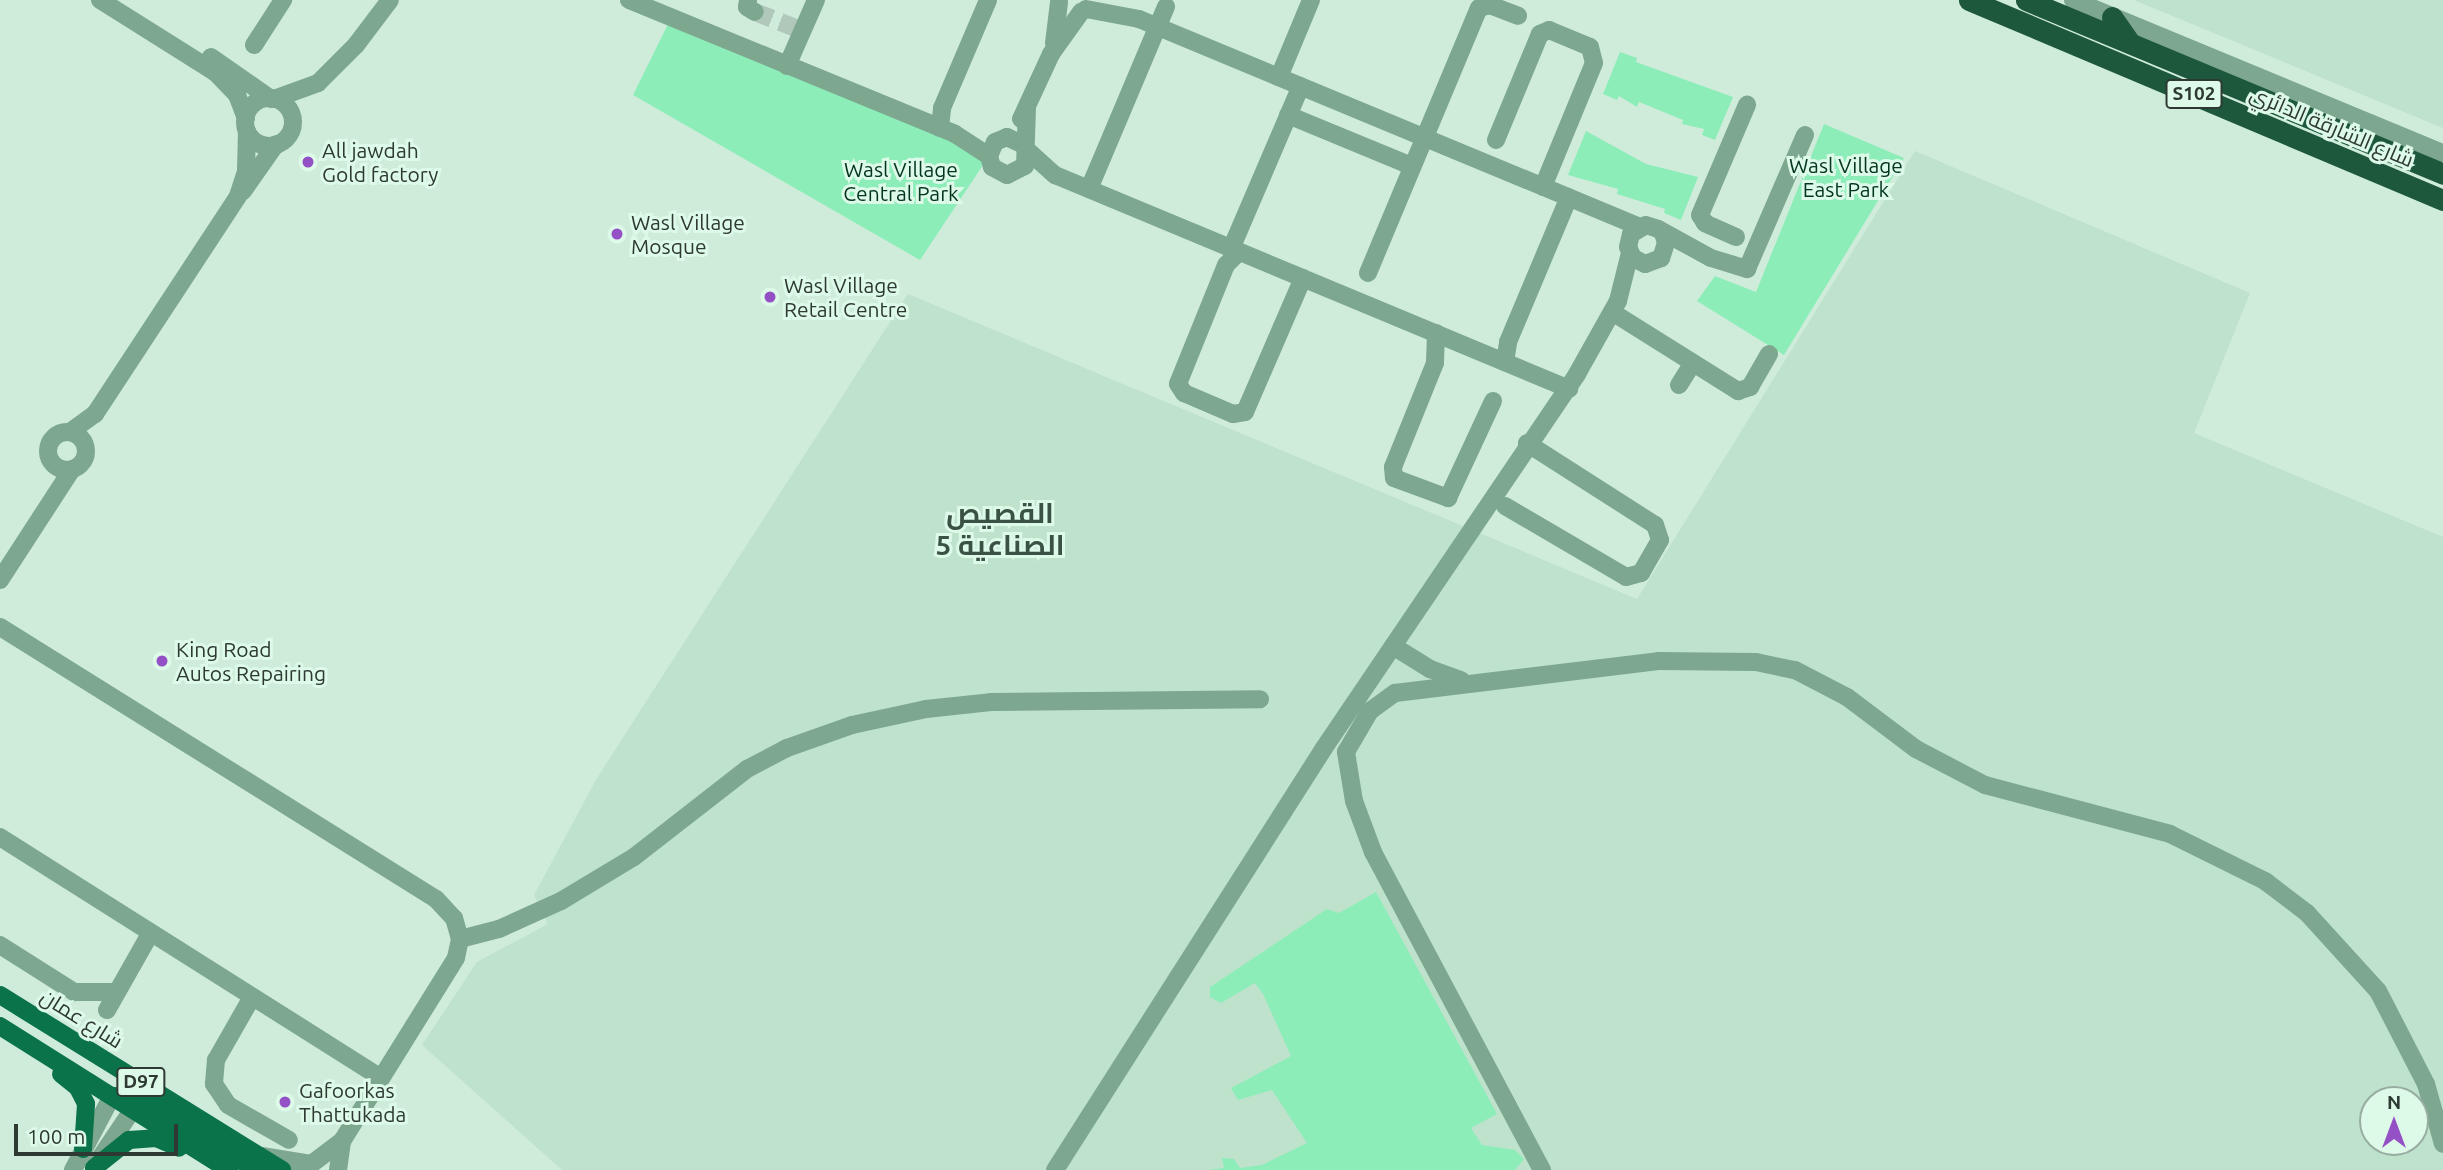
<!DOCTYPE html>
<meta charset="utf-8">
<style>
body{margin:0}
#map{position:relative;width:2443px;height:1170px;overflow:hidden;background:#cfecdb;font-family:Ubuntu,Cairo,sans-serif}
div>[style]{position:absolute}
.built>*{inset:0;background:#bee2cc}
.green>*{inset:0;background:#8dedb9}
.minor-tunnel>*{height:18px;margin-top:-9px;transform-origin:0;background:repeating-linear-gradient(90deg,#afc8b9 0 18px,transparent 0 27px)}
.minor>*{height:18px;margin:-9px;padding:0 9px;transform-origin:9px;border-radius:9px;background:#7da78f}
.minor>.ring{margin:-9px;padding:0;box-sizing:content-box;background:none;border:18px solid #7da78f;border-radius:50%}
.major>*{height:18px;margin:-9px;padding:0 9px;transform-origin:9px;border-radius:9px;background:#0a7349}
.highway>*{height:21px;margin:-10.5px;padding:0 10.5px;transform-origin:10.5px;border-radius:10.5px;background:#1e583c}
.dots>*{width:19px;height:19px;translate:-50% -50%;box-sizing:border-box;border:4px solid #ddfae8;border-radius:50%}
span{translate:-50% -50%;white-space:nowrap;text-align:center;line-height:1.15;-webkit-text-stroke:6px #ddfae8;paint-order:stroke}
.shield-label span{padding:2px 5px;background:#ddfae8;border:2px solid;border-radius:5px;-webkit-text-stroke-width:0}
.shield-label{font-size:19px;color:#2e3933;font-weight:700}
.street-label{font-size:21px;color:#2e3933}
.poi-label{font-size:21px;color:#2e3933}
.left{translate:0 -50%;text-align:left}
.park-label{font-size:21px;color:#04351f}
.district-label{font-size:28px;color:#3a5244;font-weight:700}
.north{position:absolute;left:2359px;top:1086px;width:70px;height:70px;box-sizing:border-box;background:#ddfae8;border:2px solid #97ada0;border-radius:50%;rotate:0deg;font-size:19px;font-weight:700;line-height:28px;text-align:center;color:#2e3933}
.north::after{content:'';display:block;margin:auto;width:24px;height:32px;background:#9450c5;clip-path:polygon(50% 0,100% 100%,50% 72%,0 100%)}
.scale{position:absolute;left:14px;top:1124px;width:164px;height:32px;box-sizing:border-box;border:4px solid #2e3933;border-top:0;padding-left:9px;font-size:21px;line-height:24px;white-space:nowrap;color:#2e3933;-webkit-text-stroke:5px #ddfae8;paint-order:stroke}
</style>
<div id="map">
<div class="built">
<div style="clip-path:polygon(2134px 0,2443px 0,2443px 128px)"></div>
<div style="clip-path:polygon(evenodd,1915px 151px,2250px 293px,2194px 433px,2443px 537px,2443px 1170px,562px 1170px,422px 1045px,477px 962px,548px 924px,534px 895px,597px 778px,908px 294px,1637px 599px,1915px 151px,2373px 1100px,2415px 1100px,2415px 1142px,2373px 1142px,2373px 1100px)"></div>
</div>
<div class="green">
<div style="clip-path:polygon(671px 18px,989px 156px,920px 260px,633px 95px)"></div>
<div style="clip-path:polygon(1620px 52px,1637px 58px,1636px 62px,1733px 97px,1715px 140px,1702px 135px,1704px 129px,1682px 124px,1683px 120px,1639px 102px,1637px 107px,1619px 96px,1617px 100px,1603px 94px)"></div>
<div style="clip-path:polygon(1824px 124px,1904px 158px,1784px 355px,1697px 301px,1715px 276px,1756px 292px)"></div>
<div style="clip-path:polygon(1586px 131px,1646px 164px,1698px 177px,1681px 220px,1664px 213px,1665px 209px,1617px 194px,1618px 189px,1568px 175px)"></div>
<div style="clip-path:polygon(1376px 892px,1497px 1114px,1471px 1128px,1482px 1145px,1515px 1150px,1524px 1159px,1515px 1170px,1209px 1170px,1224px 1168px,1222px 1158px,1234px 1159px,1240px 1168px,1262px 1165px,1307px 1143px,1272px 1090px,1238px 1100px,1231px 1088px,1291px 1056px,1263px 994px,1255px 983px,1221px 1003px,1210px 997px,1210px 987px,1327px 909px,1339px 913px)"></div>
</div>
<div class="minor-tunnel">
<div style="left:755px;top:12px;width:46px;rotate:21.6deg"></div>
</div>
<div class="minor">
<div style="left:100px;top:0;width:136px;rotate:32.1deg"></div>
<div style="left:215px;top:72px;width:32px;rotate:46deg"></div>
<div style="left:237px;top:95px;width:25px;rotate:69deg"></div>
<div style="left:629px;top:0;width:352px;rotate:22.3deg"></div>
<div style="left:955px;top:134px;width:40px;rotate:32.9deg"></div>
<div style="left:748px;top:0;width:7px;rotate:98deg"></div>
<div style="left:747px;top:7px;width:9px;rotate:32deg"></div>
<div style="left:2073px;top:0;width:400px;rotate:22.5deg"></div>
<div style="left:1086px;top:9px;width:54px;rotate:10.7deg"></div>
<div style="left:1139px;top:19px;width:542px;rotate:22.55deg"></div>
<div style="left:1054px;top:43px;width:41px;rotate:-83deg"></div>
<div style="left:254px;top:45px;width:54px;rotate:-57.2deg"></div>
<div style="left:211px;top:57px;width:73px;rotate:35deg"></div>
<div style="left:787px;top:66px;width:72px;rotate:-66.3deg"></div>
<div style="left:1279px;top:77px;width:83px;rotate:-67.4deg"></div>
<div class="ring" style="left:245px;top:98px;width:30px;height:30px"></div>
<div style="left:274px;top:99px;width:47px;rotate:-20deg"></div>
<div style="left:318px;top:83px;width:54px;rotate:-45deg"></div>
<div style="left:356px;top:45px;width:56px;rotate:-52.9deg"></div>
<div style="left:1288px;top:115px;width:134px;rotate:22.4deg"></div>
<div style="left:1021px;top:119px;width:72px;rotate:-65.2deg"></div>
<div style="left:1051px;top:54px;width:52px;rotate:-54.5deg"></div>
<div style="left:940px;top:128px;width:20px;rotate:-84deg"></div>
<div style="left:942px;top:108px;width:117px;rotate:-66.9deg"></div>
<div style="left:1496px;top:140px;width:115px;rotate:-67.5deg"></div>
<div style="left:1540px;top:34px;width:10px;rotate:-24deg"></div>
<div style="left:1549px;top:30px;width:44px;rotate:22.5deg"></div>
<div style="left:1590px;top:47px;width:16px;rotate:76deg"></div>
<div style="left:1594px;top:63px;width:134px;rotate:112.4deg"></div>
<div style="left:1024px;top:145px;width:19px;rotate:-155deg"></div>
<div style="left:1007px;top:137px;width:13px;rotate:157deg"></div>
<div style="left:995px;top:142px;width:15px;rotate:113deg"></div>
<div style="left:989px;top:156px;width:11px;rotate:75deg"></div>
<div style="left:992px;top:167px;width:17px;rotate:28deg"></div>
<div style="left:1007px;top:175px;width:20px;rotate:-27deg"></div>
<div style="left:1025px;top:166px;width:57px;rotate:-88deg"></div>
<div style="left:1027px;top:150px;width:38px;rotate:42deg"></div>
<div style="left:1055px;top:175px;width:557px;rotate:22.6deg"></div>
<div style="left:1089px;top:189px;width:198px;rotate:-67.1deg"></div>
<div style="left:243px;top:191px;width:57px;rotate:-54.9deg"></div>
<div style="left:1663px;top:233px;width:10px;rotate:73deg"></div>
<div style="left:1666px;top:243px;width:16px;rotate:108deg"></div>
<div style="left:1661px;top:258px;width:17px;rotate:159deg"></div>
<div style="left:1645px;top:264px;width:13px;rotate:-153deg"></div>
<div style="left:1633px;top:258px;width:12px;rotate:-114deg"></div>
<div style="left:1628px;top:247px;width:13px;rotate:-77deg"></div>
<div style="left:1631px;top:234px;width:17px;rotate:-31deg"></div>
<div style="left:1646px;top:225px;width:13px;rotate:18deg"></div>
<div style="left:1658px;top:229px;width:60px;rotate:28.7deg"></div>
<div style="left:1711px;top:258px;width:38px;rotate:17deg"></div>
<div style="left:1747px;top:269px;width:146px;rotate:-66.6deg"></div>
<div style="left:1736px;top:237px;width:34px;rotate:-156deg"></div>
<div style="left:1705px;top:223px;width:9px;rotate:-122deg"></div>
<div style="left:1700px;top:215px;width:120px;rotate:-66.9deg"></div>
<div style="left:1231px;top:249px;width:177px;rotate:-66.8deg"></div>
<div style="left:1239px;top:252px;width:18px;rotate:135deg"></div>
<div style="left:1226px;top:265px;width:128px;rotate:112deg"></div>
<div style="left:1178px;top:384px;width:11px;rotate:56deg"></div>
<div style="left:1184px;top:393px;width:53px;rotate:23.2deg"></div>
<div style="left:1233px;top:414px;width:12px;rotate:-9deg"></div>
<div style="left:1245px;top:412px;width:146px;rotate:-66.6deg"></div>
<div style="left:1368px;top:273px;width:287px;rotate:-67.3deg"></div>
<div style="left:1479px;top:8px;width:11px;rotate:-15deg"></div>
<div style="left:1490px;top:5px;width:30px;rotate:21deg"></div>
<div style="left:1612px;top:312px;width:149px;rotate:32.1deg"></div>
<div style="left:1738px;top:391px;width:13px;rotate:-18deg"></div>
<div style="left:1750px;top:387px;width:38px;rotate:-60deg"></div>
<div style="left:1436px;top:333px;width:30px;rotate:92deg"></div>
<div style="left:1435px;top:363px;width:112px;rotate:112deg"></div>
<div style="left:1393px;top:467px;width:11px;rotate:85deg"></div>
<div style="left:1394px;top:478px;width:58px;rotate:20.3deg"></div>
<div style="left:1448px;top:498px;width:107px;rotate:-65.1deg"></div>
<div style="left:1505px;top:362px;width:20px;rotate:-81deg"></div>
<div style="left:1508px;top:342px;width:157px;rotate:-67.2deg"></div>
<div style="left:1679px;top:385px;width:26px;rotate:-58deg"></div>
<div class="ring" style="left:48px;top:432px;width:20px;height:20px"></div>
<div style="left:70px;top:432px;width:31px;rotate:-36deg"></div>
<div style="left:95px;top:414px;width:261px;rotate:-56.7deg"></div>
<div style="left:238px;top:196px;width:26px;rotate:-72deg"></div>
<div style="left:246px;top:171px;width:40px;rotate:-88.6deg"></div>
<div style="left:1505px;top:506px;width:140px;rotate:30.4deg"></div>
<div style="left:1626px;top:577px;width:16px;rotate:-15deg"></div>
<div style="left:1641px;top:573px;width:38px;rotate:-60deg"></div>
<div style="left:1660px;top:540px;width:16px;rotate:-108deg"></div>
<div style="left:1655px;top:525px;width:152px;rotate:-147.4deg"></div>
<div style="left:0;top:580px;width:132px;rotate:-57deg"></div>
<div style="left:0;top:627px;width:514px;rotate:31.96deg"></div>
<div style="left:436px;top:899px;width:26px;rotate:47deg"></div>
<div style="left:454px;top:918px;width:22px;rotate:74deg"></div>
<div style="left:460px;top:939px;width:19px;rotate:102deg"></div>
<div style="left:456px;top:958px;width:216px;rotate:121.9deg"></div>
<div style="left:342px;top:1141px;width:39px;rotate:143deg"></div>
<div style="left:311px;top:1164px;width:50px;rotate:-170.7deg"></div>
<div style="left:1393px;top:646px;width:44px;rotate:31.9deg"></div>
<div style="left:1430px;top:669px;width:33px;rotate:20deg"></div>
<div style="left:0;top:837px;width:451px;rotate:32.3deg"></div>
<div style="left:460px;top:939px;width:40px;rotate:-14.4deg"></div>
<div style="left:499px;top:929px;width:68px;rotate:-24.3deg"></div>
<div style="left:561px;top:901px;width:85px;rotate:-31.1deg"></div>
<div style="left:634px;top:857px;width:143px;rotate:-37.9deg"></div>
<div style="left:747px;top:769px;width:45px;rotate:-27.7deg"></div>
<div style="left:787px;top:748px;width:69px;rotate:-19.5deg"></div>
<div style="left:852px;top:725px;width:76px;rotate:-12.2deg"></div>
<div style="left:926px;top:709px;width:65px;rotate:-6.1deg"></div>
<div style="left:991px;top:702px;width:269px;rotate:-0.6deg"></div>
<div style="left:0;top:945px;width:88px;rotate:32.4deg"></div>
<div style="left:74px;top:992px;width:40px"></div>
<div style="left:252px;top:997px;width:73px;rotate:119.7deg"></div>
<div style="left:216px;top:1060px;width:24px;rotate:95deg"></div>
<div style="left:214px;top:1084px;width:25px;rotate:56deg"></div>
<div style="left:228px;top:1105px;width:70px;rotate:29.8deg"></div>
<div style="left:107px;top:1010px;width:87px;rotate:-60.5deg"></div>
<div style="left:96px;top:1164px;width:81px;rotate:-56.1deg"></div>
<div style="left:73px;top:1170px;width:84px;rotate:-62.2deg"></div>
<div style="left:338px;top:1170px;width:29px;rotate:-82deg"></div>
<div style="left:1055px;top:1170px;width:500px;rotate:-57.48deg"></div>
<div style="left:1324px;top:748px;width:452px;rotate:-55.9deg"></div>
<div style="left:1577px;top:374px;width:84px;rotate:-60.7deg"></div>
<div style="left:1618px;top:301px;width:49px;rotate:-76deg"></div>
<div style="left:1542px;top:1170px;width:360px;rotate:-118deg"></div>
<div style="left:1373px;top:852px;width:54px;rotate:-110.4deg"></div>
<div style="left:1354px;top:801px;width:50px;rotate:-99.3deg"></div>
<div style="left:1346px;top:752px;width:48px;rotate:-59.7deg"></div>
<div style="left:1370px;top:711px;width:31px;rotate:-36deg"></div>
<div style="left:1395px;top:693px;width:265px;rotate:-6.9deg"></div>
<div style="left:1658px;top:661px;width:98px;rotate:0.6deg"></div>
<div style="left:1756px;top:662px;width:40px;rotate:12deg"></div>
<div style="left:1795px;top:670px;width:59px;rotate:27.4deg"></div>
<div style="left:1847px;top:697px;width:86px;rotate:37deg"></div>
<div style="left:1916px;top:749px;width:78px;rotate:27.6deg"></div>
<div style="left:1985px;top:785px;width:191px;rotate:14.8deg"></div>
<div style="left:2170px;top:834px;width:106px;rotate:26.3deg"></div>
<div style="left:2265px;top:881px;width:53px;rotate:37.3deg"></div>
<div style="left:2307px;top:913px;width:105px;rotate:47.7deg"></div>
<div style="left:2378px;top:991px;width:105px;rotate:62.7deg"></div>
<div style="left:2426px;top:1084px;width:62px;rotate:74.2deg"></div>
</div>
<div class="major">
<div style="left:0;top:995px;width:332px;rotate:31.8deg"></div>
<div style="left:0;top:1026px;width:271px;rotate:32.2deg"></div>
<div style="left:61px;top:1074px;width:22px;rotate:39deg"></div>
<div style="left:78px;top:1088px;width:18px;rotate:63deg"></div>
<div style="left:86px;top:1104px;width:45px;rotate:93.8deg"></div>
<div style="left:112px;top:1096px;width:29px;rotate:2deg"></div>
<div style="left:141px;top:1097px;width:136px;rotate:32.4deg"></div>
<div style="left:94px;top:1168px;width:45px;rotate:-38.7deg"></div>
<div style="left:129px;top:1140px;width:27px;rotate:-4deg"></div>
<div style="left:156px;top:1138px;width:25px;rotate:23deg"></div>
</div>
<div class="highway">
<div style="left:1969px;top:0;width:514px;rotate:22.88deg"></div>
<div style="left:2026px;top:0;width:452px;rotate:22.6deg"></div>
<div style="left:2112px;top:17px;width:32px;rotate:55deg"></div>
</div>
<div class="dots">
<div style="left:308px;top:162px;background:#9450c5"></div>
<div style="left:617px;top:234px;background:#9450c5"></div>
<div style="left:770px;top:297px;background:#9450c5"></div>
<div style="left:162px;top:661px;background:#9450c5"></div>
<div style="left:285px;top:1102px;background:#9450c5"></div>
</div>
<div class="shield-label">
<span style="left:2194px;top:94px">S102</span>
<span style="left:141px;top:1082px">D97</span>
</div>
<div class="street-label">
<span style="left:2332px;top:126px;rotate:23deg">شارع الشارقة الدائري</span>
<span style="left:82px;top:1018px;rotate:32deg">شارع عمان</span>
</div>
<div class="poi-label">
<span class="left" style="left:322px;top:162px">All jawdah<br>Gold factory</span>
<span class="left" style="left:631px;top:234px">Wasl Village<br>Mosque</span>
<span class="left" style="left:784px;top:297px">Wasl Village<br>Retail Centre</span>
<span class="left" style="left:176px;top:661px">King Road<br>Autos Repairing</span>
<span class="left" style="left:299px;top:1102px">Gafoorkas<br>Thattukada</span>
</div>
<div class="park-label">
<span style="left:1846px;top:177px">Wasl Village<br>East Park</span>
<span style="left:901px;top:181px">Wasl Village<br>Central Park</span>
</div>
<div class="district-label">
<span style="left:1000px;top:529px">القصيص<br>الصناعية 5</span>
</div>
<div class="north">N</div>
<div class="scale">100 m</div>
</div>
